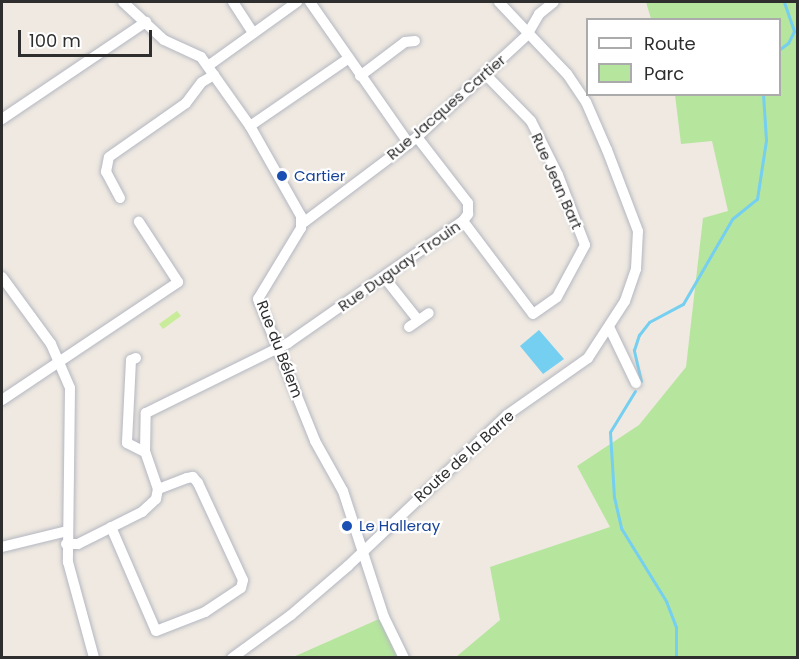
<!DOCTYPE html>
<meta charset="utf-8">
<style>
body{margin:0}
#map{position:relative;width:799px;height:659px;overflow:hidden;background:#efe9e1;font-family:Poppins,sans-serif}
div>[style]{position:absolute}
.green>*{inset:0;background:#b6e59e}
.pitch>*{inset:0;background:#c9ec9a}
.water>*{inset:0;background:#75cff0}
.stream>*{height:3px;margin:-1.5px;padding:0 1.5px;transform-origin:1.5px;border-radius:1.5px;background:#75cff0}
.roads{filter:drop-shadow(0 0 2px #b4b7c1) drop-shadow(0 0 2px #b4b7c1)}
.minor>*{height:10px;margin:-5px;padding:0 5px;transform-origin:5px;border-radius:5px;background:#fff}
.dots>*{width:16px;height:16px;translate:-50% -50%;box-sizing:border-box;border:3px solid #fff;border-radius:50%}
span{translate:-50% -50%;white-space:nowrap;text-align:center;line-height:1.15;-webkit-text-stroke:4.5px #fff;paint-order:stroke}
.street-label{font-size:15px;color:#2e2e2e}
.transit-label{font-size:15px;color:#164399}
.left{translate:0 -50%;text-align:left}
.frame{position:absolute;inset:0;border:3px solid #2e2e2e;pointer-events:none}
.legend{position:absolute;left:586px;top:18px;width:195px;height:78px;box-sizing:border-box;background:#fff;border:2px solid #ababab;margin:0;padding:8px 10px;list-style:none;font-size:18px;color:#2e2e2e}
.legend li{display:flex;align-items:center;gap:12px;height:30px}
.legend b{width:30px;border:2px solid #ababab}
.scale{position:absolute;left:18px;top:30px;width:134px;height:27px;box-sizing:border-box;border:3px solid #2e2e2e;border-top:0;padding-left:8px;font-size:18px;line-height:21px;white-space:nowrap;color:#2e2e2e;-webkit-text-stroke:4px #fff;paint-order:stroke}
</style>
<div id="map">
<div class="green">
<div style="clip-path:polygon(646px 2px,797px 2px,797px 657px,456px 657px,500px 620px,490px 567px,610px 527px,577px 466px,639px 425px,686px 367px,703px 218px,728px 211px,712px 141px,681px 144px,675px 95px,780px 94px,780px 20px,651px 19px)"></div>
<div style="clip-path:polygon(379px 619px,397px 657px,291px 658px)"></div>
</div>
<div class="pitch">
<div style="clip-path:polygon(177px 311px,181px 316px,163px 329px,159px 324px)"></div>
</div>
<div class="water">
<div style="clip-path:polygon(539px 330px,564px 359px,543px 374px,520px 346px)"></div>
</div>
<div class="stream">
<div style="left:780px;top:49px;width:10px;rotate:-37deg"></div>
<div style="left:788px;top:43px;width:13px;rotate:-63deg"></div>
<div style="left:794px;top:31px;width:31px;rotate:-109deg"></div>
<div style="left:641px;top:381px;width:32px;rotate:-103deg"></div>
<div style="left:634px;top:350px;width:16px;rotate:-72deg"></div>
<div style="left:639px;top:335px;width:16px;rotate:-52deg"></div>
<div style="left:649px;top:322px;width:38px;rotate:-28deg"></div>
<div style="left:683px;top:304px;width:98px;rotate:-60deg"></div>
<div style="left:732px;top:219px;width:32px;rotate:-39deg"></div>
<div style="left:757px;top:199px;width:60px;rotate:-81.3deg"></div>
<div style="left:766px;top:140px;width:46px;rotate:-93.7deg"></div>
<div style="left:635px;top:391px;width:48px;rotate:121.4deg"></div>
<div style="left:610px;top:432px;width:65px;rotate:86.5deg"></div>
<div style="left:614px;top:497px;width:32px;rotate:77deg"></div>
<div style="left:621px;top:528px;width:86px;rotate:58.3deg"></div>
<div style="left:666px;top:601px;width:28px;rotate:69deg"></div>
<div style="left:676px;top:627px;width:31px;rotate:90deg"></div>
</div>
<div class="roads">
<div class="minor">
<div style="left:123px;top:2px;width:56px;rotate:42.8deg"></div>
<div style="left:164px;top:40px;width:41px;rotate:24.7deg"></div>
<div style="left:201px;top:57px;width:85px;rotate:54.6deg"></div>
<div style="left:250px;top:126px;width:103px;rotate:60.5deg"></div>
<div style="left:301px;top:216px;width:12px;rotate:90deg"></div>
<div style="left:301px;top:228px;width:83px;rotate:121.2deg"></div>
<div style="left:258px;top:299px;width:153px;rotate:68.1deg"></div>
<div style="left:315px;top:441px;width:57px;rotate:60.8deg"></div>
<div style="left:343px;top:491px;width:133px;rotate:72deg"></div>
<div style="left:384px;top:617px;width:46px;rotate:64deg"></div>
<div style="left:233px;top:2px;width:37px;rotate:57deg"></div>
<div style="left:310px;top:2px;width:173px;rotate:55.1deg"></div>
<div style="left:208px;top:66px;width:110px;rotate:-35.7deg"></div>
<div style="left:360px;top:76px;width:56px;rotate:-37.1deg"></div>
<div style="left:405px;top:42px;width:10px;rotate:-6deg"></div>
<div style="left:2px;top:119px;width:174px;rotate:-34deg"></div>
<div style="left:250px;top:126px;width:120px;rotate:-34.5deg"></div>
<div style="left:120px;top:198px;width:30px;rotate:-118deg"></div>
<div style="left:106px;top:172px;width:15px;rotate:-79deg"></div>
<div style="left:109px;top:157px;width:94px;rotate:-35deg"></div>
<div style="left:186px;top:103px;width:26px;rotate:-53deg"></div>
<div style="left:202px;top:82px;width:14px;rotate:-30deg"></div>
<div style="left:463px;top:221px;width:116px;rotate:53deg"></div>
<div style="left:533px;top:314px;width:29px;rotate:-35deg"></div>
<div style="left:557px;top:297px;width:59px;rotate:-61.7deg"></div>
<div style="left:585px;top:245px;width:75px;rotate:-111.1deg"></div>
<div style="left:558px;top:175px;width:60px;rotate:-116.6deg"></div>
<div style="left:531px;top:121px;width:66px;rotate:-134.4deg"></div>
<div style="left:303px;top:223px;width:143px;rotate:-37deg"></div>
<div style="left:417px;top:137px;width:150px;rotate:-42.8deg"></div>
<div style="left:527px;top:35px;width:24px;rotate:-60deg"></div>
<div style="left:539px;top:14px;width:19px;rotate:-39deg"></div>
<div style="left:2px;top:277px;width:83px;rotate:53.8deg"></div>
<div style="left:51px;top:344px;width:48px;rotate:66.6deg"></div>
<div style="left:70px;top:388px;width:174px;rotate:90.7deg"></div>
<div style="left:68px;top:562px;width:99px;rotate:74.8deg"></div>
<div style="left:384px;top:277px;width:55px;rotate:51.7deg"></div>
<div style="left:409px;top:327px;width:24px;rotate:-35deg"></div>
<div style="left:610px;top:329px;width:60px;rotate:64.3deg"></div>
<div style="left:136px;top:358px;width:5px;rotate:158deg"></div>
<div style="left:131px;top:360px;width:83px;rotate:92.8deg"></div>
<div style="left:127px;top:443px;width:20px;rotate:27deg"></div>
<div style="left:2px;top:400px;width:212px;rotate:-33.8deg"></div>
<div style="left:178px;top:282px;width:72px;rotate:-123deg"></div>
<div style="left:111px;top:527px;width:113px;rotate:66.6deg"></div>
<div style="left:156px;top:631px;width:53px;rotate:-21.2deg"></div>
<div style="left:205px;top:612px;width:43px;rotate:-33.7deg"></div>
<div style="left:241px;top:588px;width:8px;rotate:-76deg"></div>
<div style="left:243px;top:580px;width:107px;rotate:-114.9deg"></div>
<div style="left:198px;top:483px;width:8px;rotate:-130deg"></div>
<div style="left:193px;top:477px;width:6px;rotate:171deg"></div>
<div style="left:187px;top:478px;width:31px;rotate:159deg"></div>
<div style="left:66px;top:544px;width:12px"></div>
<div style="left:78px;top:544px;width:72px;rotate:-26.6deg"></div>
<div style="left:142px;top:512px;width:19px;rotate:-43deg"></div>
<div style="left:156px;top:499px;width:10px;rotate:-79deg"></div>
<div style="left:158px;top:489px;width:39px;rotate:-109deg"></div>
<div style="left:145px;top:452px;width:39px;rotate:-89deg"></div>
<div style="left:146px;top:413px;width:158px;rotate:-26.2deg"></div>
<div style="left:288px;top:343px;width:213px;rotate:-34.9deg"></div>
<div style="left:463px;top:221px;width:9px;rotate:-54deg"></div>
<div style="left:468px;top:214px;width:11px;rotate:-90deg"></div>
<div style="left:468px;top:203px;width:83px;rotate:-127.7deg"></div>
<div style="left:2px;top:547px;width:67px;rotate:-13.8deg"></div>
<div style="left:232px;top:658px;width:73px;rotate:-36.1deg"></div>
<div style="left:291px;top:615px;width:75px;rotate:-40.7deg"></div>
<div style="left:348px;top:566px;width:219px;rotate:-43.5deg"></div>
<div style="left:507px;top:415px;width:99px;rotate:-35.1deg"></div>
<div style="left:588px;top:358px;width:68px;rotate:-57deg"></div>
<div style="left:625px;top:301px;width:34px;rotate:-71deg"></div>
<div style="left:636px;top:269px;width:38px;rotate:-87deg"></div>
<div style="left:638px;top:231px;width:87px;rotate:-110.9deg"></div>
<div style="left:607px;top:150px;width:52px;rotate:-113.6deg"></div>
<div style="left:586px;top:102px;width:34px;rotate:-124deg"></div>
<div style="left:567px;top:74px;width:99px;rotate:-133.4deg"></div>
</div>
</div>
<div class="dots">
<div style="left:282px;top:176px;background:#1a4fb4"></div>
<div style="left:347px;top:526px;background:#1a4fb4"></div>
</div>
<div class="street-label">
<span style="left:446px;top:107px;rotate:-41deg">Rue Jacques Cartier</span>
<span style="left:557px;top:181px;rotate:66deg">Rue Jean Bart</span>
<span style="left:399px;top:266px;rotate:-35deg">Rue Duguay-Trouin</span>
<span style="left:280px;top:349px;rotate:69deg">Rue du Bélem</span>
<span style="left:464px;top:456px;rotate:-42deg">Route de la Barre</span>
</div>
<div class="transit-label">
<span class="left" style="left:294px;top:176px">Cartier</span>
<span class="left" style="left:359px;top:526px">Le Halleray</span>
</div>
<div class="frame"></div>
<ul class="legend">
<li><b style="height:8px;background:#fff"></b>Route</li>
<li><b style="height:16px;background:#b6e59e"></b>Parc</li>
</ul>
<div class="scale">100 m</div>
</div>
